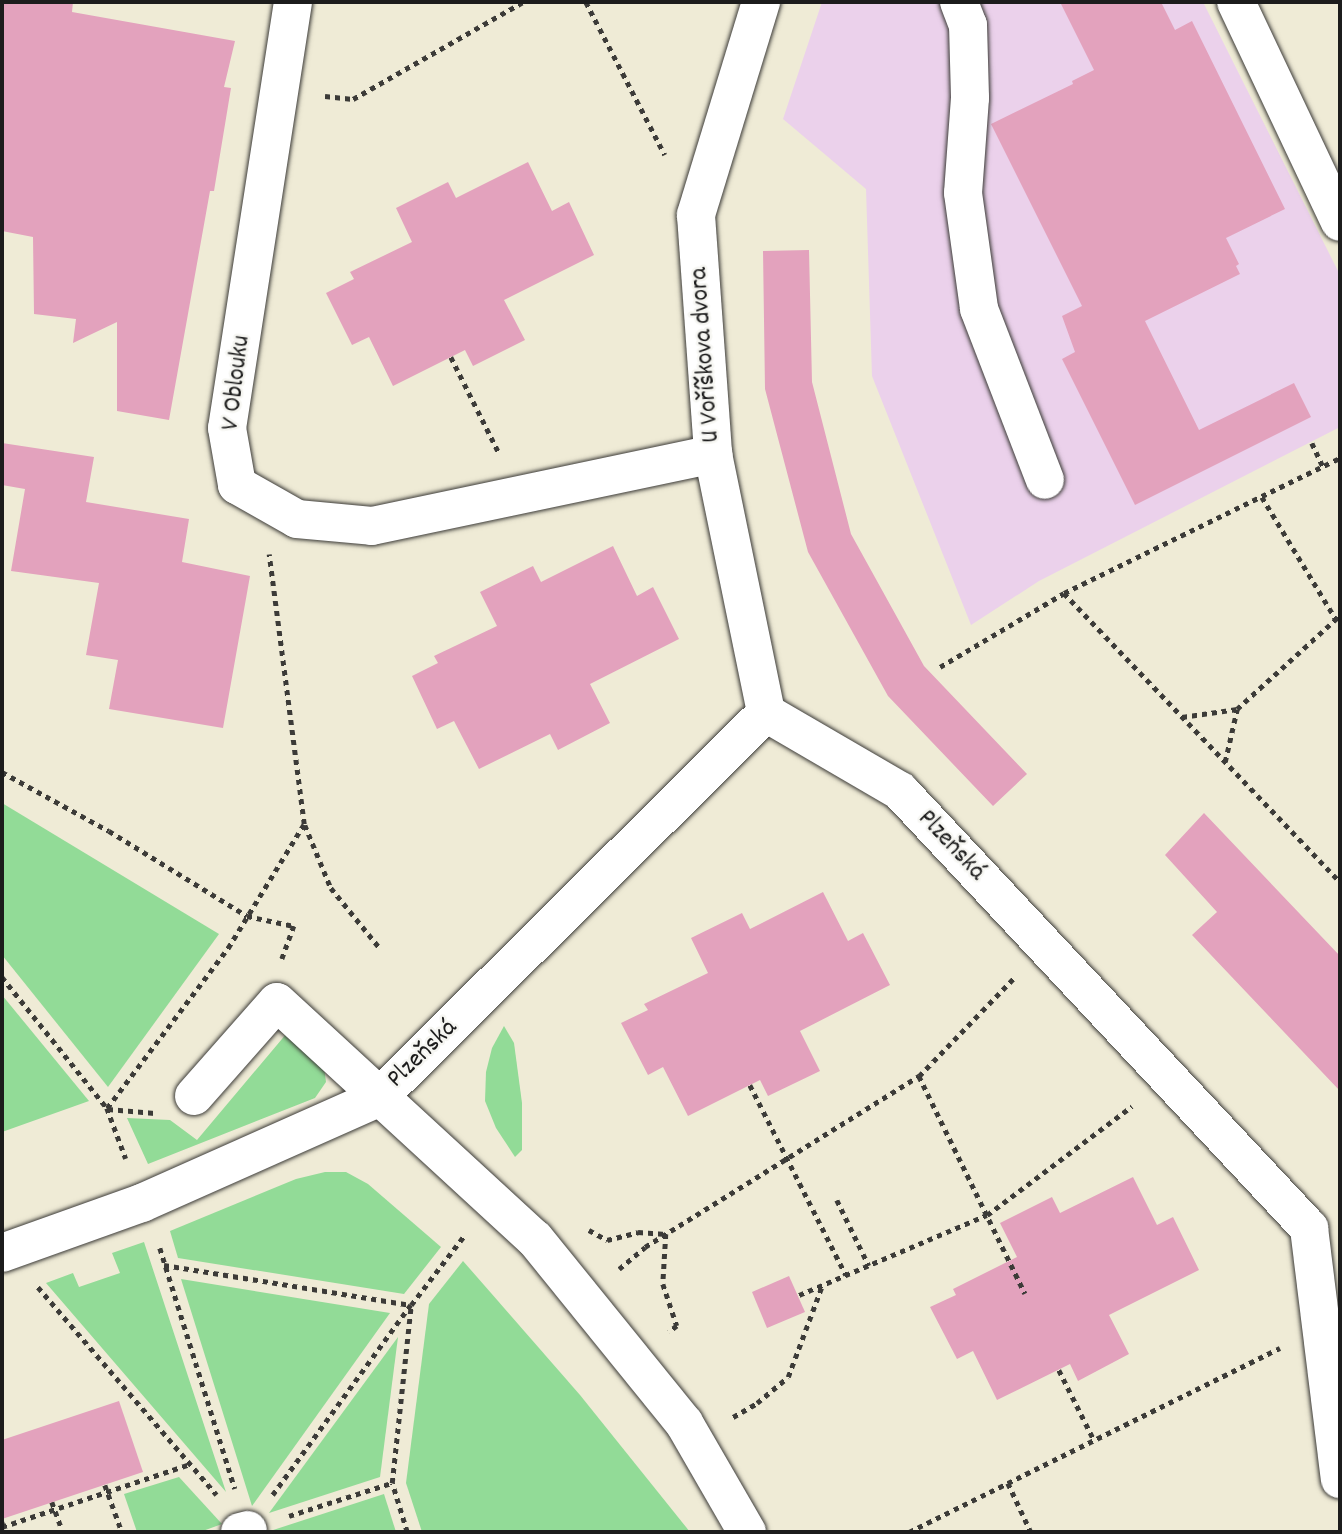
<!DOCTYPE html>
<meta charset="utf-8">
<style>
body{margin:0}
#map{position:relative;width:1342px;height:1534px;overflow:hidden;background:#efebd6;font-family:Dekko,sans-serif}
div>[style]{position:absolute}
.built>*{inset:0;background:#ebd1eb}
.green>*{inset:0;background:#92db97}
.building>*{inset:0;background:#e3a2bd}
.path>*{height:4.5px;margin-top:-2.25px;transform-origin:0;background:repeating-linear-gradient(90deg,#3c3b38 0 5px,transparent 0 10px)}
.roads{filter:drop-shadow(0 0 2px #3c3b38) drop-shadow(0 0 2px #3c3b38)}
.minor>*{height:38px;margin:-19px;padding:0 19px;transform-origin:19px;border-radius:19px;background:#fff}
span{translate:-50% -50%;white-space:nowrap;text-align:center;line-height:1.15;-webkit-text-stroke:5px #f6f6f2;paint-order:stroke}
.street-label{font-size:26px;color:#1c1c1c}
.frame{position:absolute;inset:0;border:4px solid #1c1c1c;pointer-events:none}
</style>
<div id="map">
<div class="built">
<div style="clip-path:polygon(822px 2px,1203px 2px,1340px 275px,1340px 427px,1039px 581px,971px 625px,872px 376px,866px 189px,783px 119px)"></div>
</div>
<div class="green">
<div style="clip-path:polygon(2px 803px,219px 934px,108px 1087px,2px 955px)"></div>
<div style="clip-path:polygon(2px 995px,89px 1101px,2px 1132px)"></div>
<div style="clip-path:polygon(504px 1026px,514px 1043px,522px 1103px,522px 1150px,515px 1157px,496px 1128px,485px 1101px,486px 1072px,492px 1048px)"></div>
<div style="clip-path:polygon(287px 1033px,324px 1067px,326px 1082px,315px 1098px,148px 1164px,127px 1118px,170px 1120px,197px 1140px)"></div>
<div style="clip-path:polygon(325px 1172px,346px 1172px,368px 1184px,441px 1247px,404px 1294px,178px 1258px,170px 1231px,296px 1179px)"></div>
<div style="clip-path:polygon(144px 1242px,226px 1492px,46px 1283px,73px 1273px,79px 1287px,120px 1273px,112px 1253px)"></div>
<div style="clip-path:polygon(463px 1261px,580px 1395px,690px 1532px,422px 1532px,406px 1483px,429px 1304px)"></div>
<div style="clip-path:polygon(181px 1279px,390px 1313px,252px 1506px)"></div>
<div style="clip-path:polygon(398px 1337px,380px 1477px,269px 1513px)"></div>
<div style="clip-path:polygon(179px 1477px,222px 1524px,200px 1532px,137px 1532px,124px 1494px)"></div>
<div style="clip-path:polygon(384px 1494px,396px 1532px,267px 1532px)"></div>
</div>
<div class="building">
<div style="clip-path:polygon(2px 2px,73px 2px,72px 12px,235px 41px,224px 87px,231px 88px,214px 191px,210px 191px,169px 420px,117px 411px,117px 322px,73px 343px,76px 319px,34px 314px,33px 237px,2px 231px)"></div>
<div style="clip-path:polygon(1060px 2px,1161px 2px,1175px 30px,1192px 21px,1285px 209px,1226px 238px,1239px 264px,1236px 266px,1240px 274px,1145px 321px,1199px 430px,1294px 383px,1311px 417px,1135px 505px,1062px 359px,1075px 352px,1062px 316px,1082px 306px,991px 124px,1073px 84px,1072px 81px,1094px 70px)"></div>
<div style="clip-path:polygon(528px 162px,552px 211px,569px 202px,594px 255px,504px 300px,525px 340px,473px 366px,465px 350px,393px 386px,369px 337px,352px 345px,326px 293px,354px 279px,350px 272px,412px 242px,396px 208px,448px 182px,456px 198px)"></div>
<div style="clip-path:polygon(809px 250px,812px 382px,851px 534px,924px 666px,1027px 774px,993px 806px,888px 696px,808px 552px,765px 389px,763px 251px)"></div>
<div style="clip-path:polygon(2px 443px,94px 457px,86px 502px,189px 519px,182px 562px,250px 576px,223px 728px,109px 709px,118px 660px,86px 655px,99px 583px,11px 571px,25px 489px,2px 485px)"></div>
<div style="clip-path:polygon(613px 546px,637px 596px,653px 587px,679px 639px,590px 684px,610px 723px,558px 750px,550px 734px,479px 769px,454px 721px,437px 729px,412px 676px,438px 663px,434px 656px,497px 626px,480px 592px,533px 566px,541px 582px)"></div>
<div style="clip-path:polygon(1204px 813px,1340px 956px,1340px 1091px,1192px 935px,1217px 912px,1165px 855px)"></div>
<div style="clip-path:polygon(823px 892px,848px 941px,863px 933px,890px 985px,800px 1031px,820px 1071px,768px 1096px,760px 1080px,688px 1116px,663px 1067px,648px 1075px,621px 1023px,648px 1010px,644px 1004px,708px 973px,691px 938px,742px 913px,750px 929px)"></div>
<div style="clip-path:polygon(1133px 1177px,1157px 1225px,1173px 1217px,1199px 1270px,1109px 1315px,1129px 1354px,1078px 1381px,1070px 1364px,997px 1400px,973px 1351px,957px 1359px,930px 1307px,956px 1295px,953px 1289px,1017px 1257px,1000px 1223px,1052px 1197px,1060px 1213px)"></div>
<div style="clip-path:polygon(789px 1276px,805px 1312px,767px 1328px,752px 1292px)"></div>
<div style="clip-path:polygon(119px 1401px,143px 1472px,2px 1519px,2px 1440px)"></div>
</div>
<div class="path">
<div style="left:586px;top:2px;width:172px;rotate:62.7deg"></div>
<div style="left:325px;top:96px;width:28px;rotate:6deg"></div>
<div style="left:353px;top:99px;width:196px;rotate:-29.7deg"></div>
<div style="left:451px;top:357px;width:107px;rotate:63.4deg"></div>
<div style="left:1312px;top:443px;width:26px;rotate:65deg"></div>
<div style="left:1262px;top:497px;width:143px;rotate:58.8deg"></div>
<div style="left:1336px;top:619px;width:4px"></div>
<div style="left:1064px;top:593px;width:400px;rotate:46.3deg"></div>
<div style="left:940px;top:667px;width:144px;rotate:-30.8deg"></div>
<div style="left:1064px;top:593px;width:307px;rotate:-26.1deg"></div>
<div style="left:1182px;top:717px;width:56px;rotate:-8.3deg"></div>
<div style="left:1225px;top:762px;width:54px;rotate:-77.2deg"></div>
<div style="left:1237px;top:709px;width:134px;rotate:-42.3deg"></div>
<div style="left:2px;top:772px;width:122px;rotate:28.9deg"></div>
<div style="left:109px;top:831px;width:162px;rotate:31.6deg"></div>
<div style="left:247px;top:916px;width:48px;rotate:12deg"></div>
<div style="left:294px;top:926px;width:35px;rotate:110deg"></div>
<div style="left:305px;top:825px;width:68px;rotate:67.6deg"></div>
<div style="left:331px;top:888px;width:76px;rotate:50.9deg"></div>
<div style="left:2px;top:977px;width:168px;rotate:51.3deg"></div>
<div style="left:107px;top:1108px;width:54px;rotate:69.6deg"></div>
<div style="left:919px;top:1076px;width:242px;rotate:64deg"></div>
<div style="left:750px;top:1085px;width:213px;rotate:63.2deg"></div>
<div style="left:107px;top:1108px;width:201px;rotate:-52.9deg"></div>
<div style="left:228px;top:948px;width:145px;rotate:-58.5deg"></div>
<div style="left:304px;top:824px;width:272px;rotate:-97.4deg"></div>
<div style="left:108px;top:1109px;width:47px;rotate:4.9deg"></div>
<div style="left:837px;top:1200px;width:73px;rotate:64.1deg"></div>
<div style="left:589px;top:1230px;width:21px;rotate:29deg"></div>
<div style="left:607px;top:1240px;width:32px;rotate:-14deg"></div>
<div style="left:638px;top:1232px;width:28px;rotate:4deg"></div>
<div style="left:666px;top:1234px;width:50px;rotate:93.4deg"></div>
<div style="left:663px;top:1284px;width:44px;rotate:71.6deg"></div>
<div style="left:677px;top:1326px;width:10px;rotate:143deg"></div>
<div style="left:160px;top:1248px;width:252px;rotate:72.7deg"></div>
<div style="left:164px;top:1265px;width:250px;rotate:9.2deg"></div>
<div style="left:411px;top:1305px;width:235px;rotate:126deg"></div>
<div style="left:619px;top:1269px;width:34px;rotate:-40deg"></div>
<div style="left:645px;top:1247px;width:323px;rotate:-32deg"></div>
<div style="left:919px;top:1076px;width:138px;rotate:-45.9deg"></div>
<div style="left:38px;top:1287px;width:274px;rotate:49.3deg"></div>
<div style="left:799px;top:1295px;width:204px;rotate:-23.1deg"></div>
<div style="left:987px;top:1215px;width:181px;rotate:-36.9deg"></div>
<div style="left:1059px;top:1370px;width:78px;rotate:63.4deg"></div>
<div style="left:733px;top:1417px;width:28px;rotate:-30deg"></div>
<div style="left:757px;top:1403px;width:40px;rotate:-40deg"></div>
<div style="left:788px;top:1377px;width:97px;rotate:-69.5deg"></div>
<div style="left:1008px;top:1483px;width:54px;rotate:64.9deg"></div>
<div style="left:105px;top:1485px;width:50px;rotate:70.1deg"></div>
<div style="left:52px;top:1502px;width:32px;rotate:70deg"></div>
<div style="left:289px;top:1516px;width:108px;rotate:-17.8deg"></div>
<div style="left:2px;top:1522px;width:10px;rotate:73deg"></div>
<div style="left:2px;top:1527px;width:198px;rotate:-18.5deg"></div>
<div style="left:407px;top:1532px;width:51px;rotate:-107deg"></div>
<div style="left:392px;top:1483px;width:179px;rotate:-83.9deg"></div>
<div style="left:411px;top:1305px;width:87px;rotate:-52.5deg"></div>
<div style="left:909px;top:1532px;width:414px;rotate:-26.4deg"></div>
</div>
<div class="roads">
<div class="minor">
<div style="left:293px;top:2px;width:431px;rotate:98.8deg"></div>
<div style="left:227px;top:428px;width:58px;rotate:80deg"></div>
<div style="left:237px;top:485px;width:69px;rotate:29.5deg"></div>
<div style="left:297px;top:519px;width:75px;rotate:5.3deg"></div>
<div style="left:372px;top:526px;width:349px;rotate:-11.9deg"></div>
<div style="left:761px;top:2px;width:223px;rotate:107deg"></div>
<div style="left:696px;top:215px;width:240px;rotate:85.9deg"></div>
<div style="left:713px;top:454px;width:264px;rotate:78.4deg"></div>
<div style="left:959px;top:2px;width:25px;rotate:69deg"></div>
<div style="left:968px;top:25px;width:73px;rotate:88.4deg"></div>
<div style="left:970px;top:98px;width:95px;rotate:94.2deg"></div>
<div style="left:963px;top:193px;width:117px;rotate:82.1deg"></div>
<div style="left:979px;top:309px;width:183px;rotate:68.9deg"></div>
<div style="left:1236px;top:2px;width:243px;rotate:64.7deg"></div>
<div style="left:766px;top:713px;width:155px;rotate:30.2deg"></div>
<div style="left:900px;top:791px;width:599px;rotate:46.9deg"></div>
<div style="left:1309px;top:1228px;width:253px;rotate:83deg"></div>
<div style="left:194px;top:1096px;width:125px;rotate:-48.6deg"></div>
<div style="left:277px;top:1002px;width:350px;rotate:42.6deg"></div>
<div style="left:535px;top:1239px;width:237px;rotate:51deg"></div>
<div style="left:684px;top:1423px;width:126px;rotate:60deg"></div>
<div style="left:2px;top:1253px;width:149px;rotate:-19.7deg"></div>
<div style="left:142px;top:1203px;width:258px;rotate:-24deg"></div>
<div style="left:378px;top:1098px;width:547px;rotate:-44.78deg"></div>
<div style="left:240px;top:1532px;width:8px;rotate:-14deg"></div>
</div>
</div>
<div class="street-label">
<span style="left:706px;top:355px;rotate:-94deg">U Voříškova dvora</span>
<span style="left:237px;top:383px;rotate:-83deg">V Oblouku</span>
<span style="left:951px;top:846px;rotate:47deg">Plzeňská</span>
<span style="left:423px;top:1054px;rotate:-44deg">Plzeňská</span>
</div>
<div class="frame"></div>
</div>
